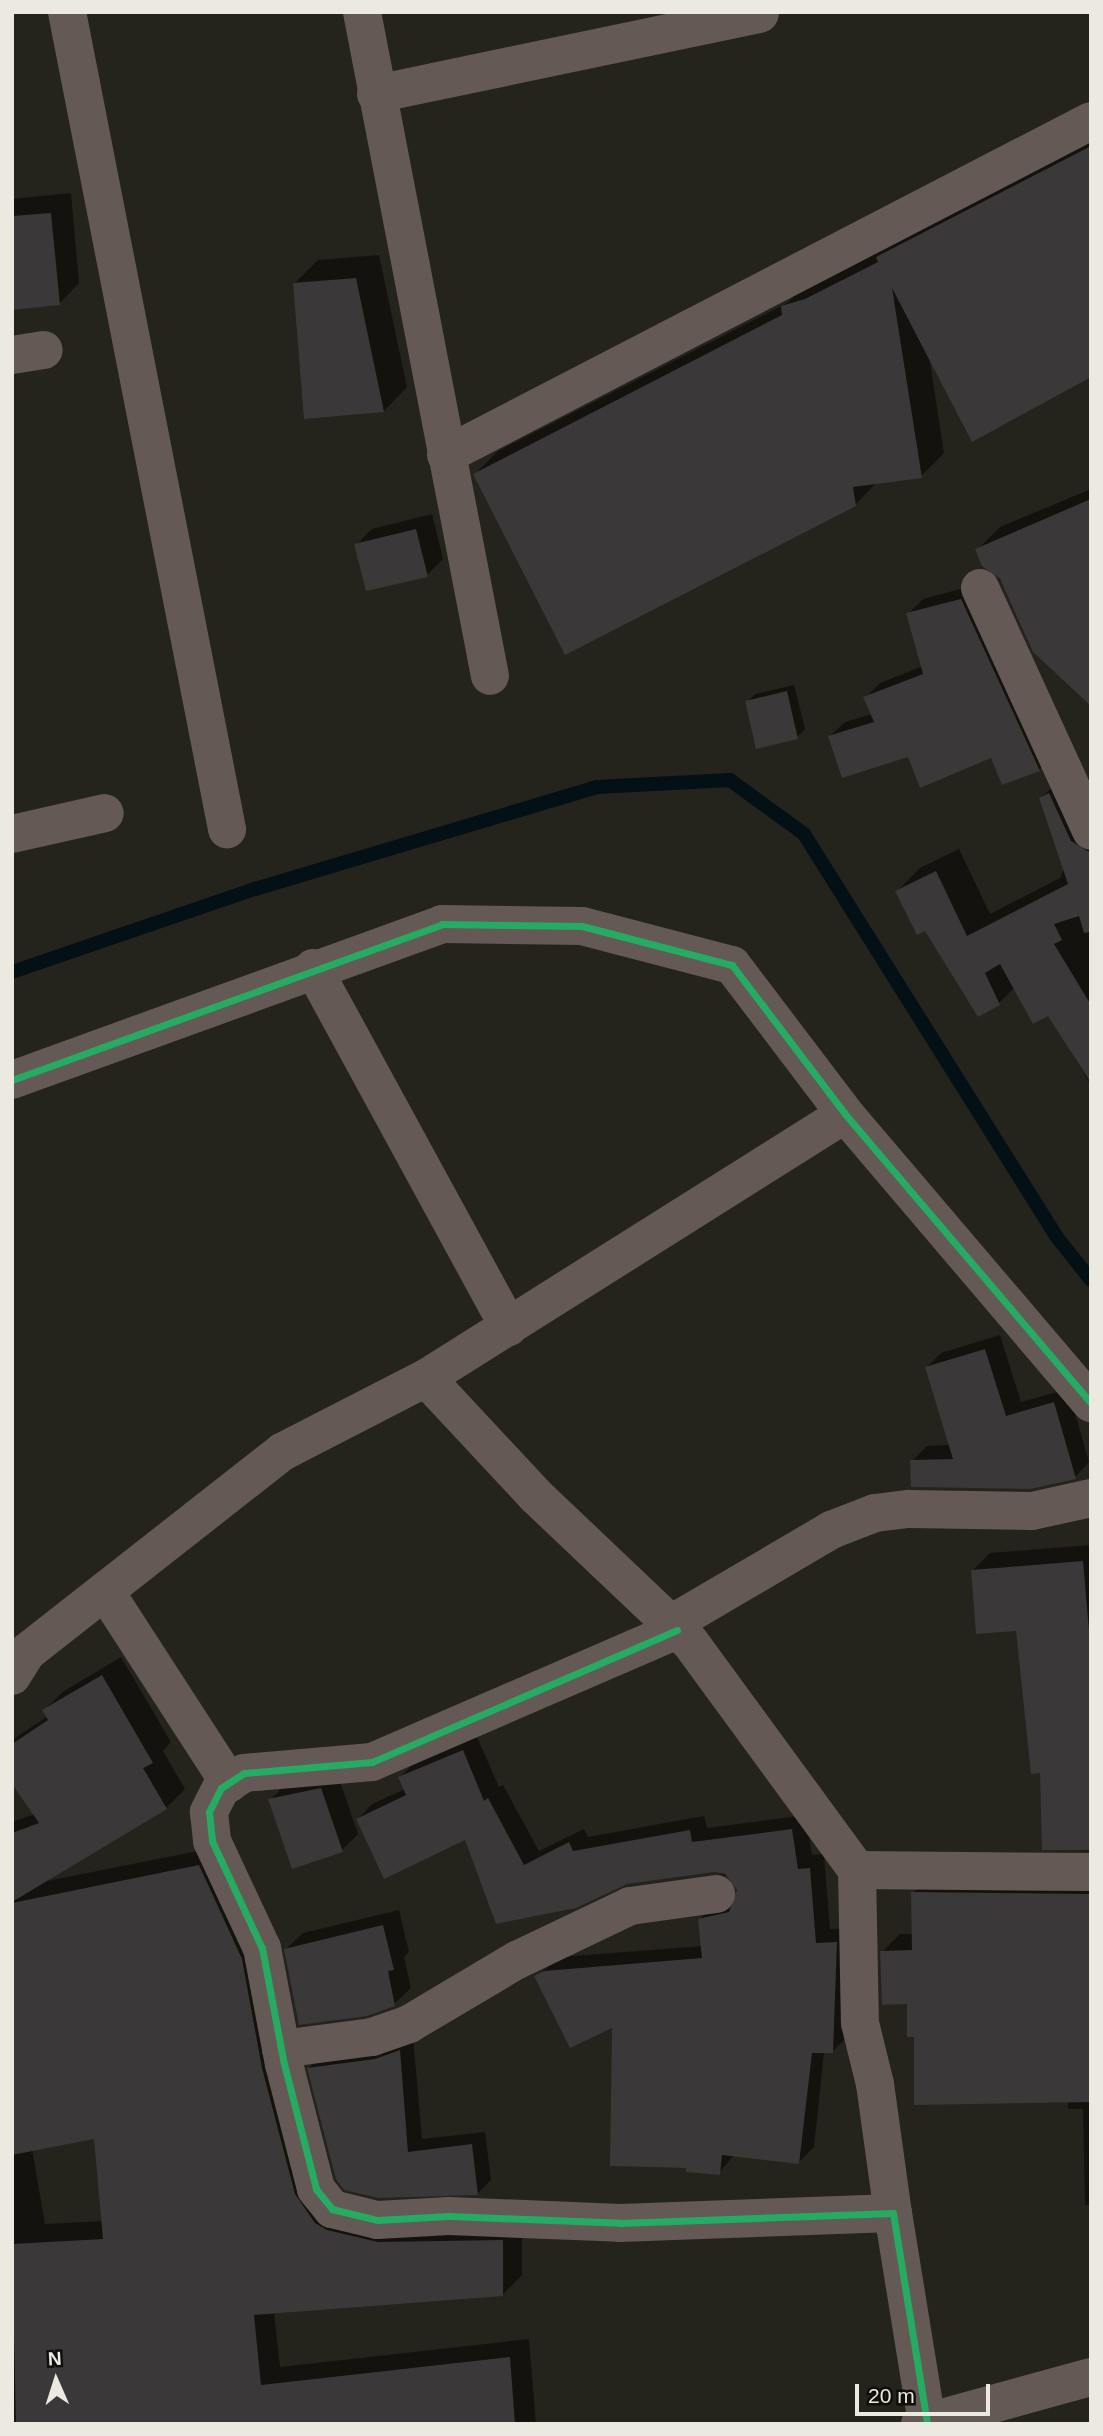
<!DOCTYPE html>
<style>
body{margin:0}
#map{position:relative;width:1103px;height:2436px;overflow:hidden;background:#24231c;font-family:Arial,sans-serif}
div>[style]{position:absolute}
.shadow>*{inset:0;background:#0007}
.stream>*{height:14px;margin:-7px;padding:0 7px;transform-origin:7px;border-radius:7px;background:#031015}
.building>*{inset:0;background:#3a3839}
.minor>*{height:38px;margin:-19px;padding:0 19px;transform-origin:19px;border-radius:19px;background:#645954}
.cycleway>*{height:7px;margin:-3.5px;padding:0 3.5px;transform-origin:3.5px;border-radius:3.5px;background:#26ab63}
span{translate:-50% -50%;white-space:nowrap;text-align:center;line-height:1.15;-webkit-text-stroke:7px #0f0e08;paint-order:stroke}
.frame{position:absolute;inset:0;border:14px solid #ebe9e0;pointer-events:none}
.north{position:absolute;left:21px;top:2345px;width:70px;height:70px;-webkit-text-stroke:5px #0f0e08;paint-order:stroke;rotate:357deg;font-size:19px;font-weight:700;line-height:28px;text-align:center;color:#ebe9e0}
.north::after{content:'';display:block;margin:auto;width:24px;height:32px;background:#ebe9e0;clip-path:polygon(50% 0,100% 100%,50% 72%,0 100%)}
.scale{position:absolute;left:855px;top:2384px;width:135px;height:32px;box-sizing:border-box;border:4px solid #ebe9e0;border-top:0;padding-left:9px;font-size:21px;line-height:24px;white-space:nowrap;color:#ebe9e0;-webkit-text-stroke:5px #0f0e08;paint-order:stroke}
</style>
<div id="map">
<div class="shadow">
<div style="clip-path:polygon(1091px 134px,1091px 376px,929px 356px,944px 453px,921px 476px,877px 482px,855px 505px,475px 474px,498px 451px,787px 303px,806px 284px)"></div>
<div style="clip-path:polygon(71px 193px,79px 283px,59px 304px,12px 309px,12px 199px)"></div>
<div style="clip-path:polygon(379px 255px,407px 387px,384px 411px,295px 283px,318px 260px)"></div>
<div style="clip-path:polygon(1091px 489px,1091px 703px,977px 550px,1000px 527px)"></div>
<div style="clip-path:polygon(432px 514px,443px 559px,427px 575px,356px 545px,372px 529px)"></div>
<div style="clip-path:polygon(975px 585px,1053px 755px,1039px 770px,992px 756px,909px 755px,830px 736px,845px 722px,872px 714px,865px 698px,880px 683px,923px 666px,908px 614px,923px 599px)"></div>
<div style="clip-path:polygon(794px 685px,805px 729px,797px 737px,747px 702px,755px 694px)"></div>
<div style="clip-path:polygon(1064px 775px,1091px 806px,1089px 1082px,1048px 1013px,1015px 987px,999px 1003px,926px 929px,897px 891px,920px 868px,959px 849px,990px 914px,1060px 878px,1064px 868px,1041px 798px)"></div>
<div style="clip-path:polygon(1000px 1335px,1021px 1402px,1068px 1389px,1089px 1462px,1075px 1477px,912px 1461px,927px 1446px,950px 1445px,926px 1368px,941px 1353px)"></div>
<div style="clip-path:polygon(1091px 1545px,1091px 1851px,1044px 1848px,1042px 1771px,1018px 1629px,973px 1570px,990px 1553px)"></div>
<div style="clip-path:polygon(evenodd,121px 1657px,171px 1742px,163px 1751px,185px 1789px,166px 1808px,42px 1882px,218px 1847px,334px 2204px,522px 2222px,522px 2275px,503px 2294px,274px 2312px,280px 2367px,529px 2339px,536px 2424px,12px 2424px,12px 1822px,35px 1814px,12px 1781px,12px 1740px,48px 1716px,44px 1710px,64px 1691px,121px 1657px,95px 2137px,103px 2221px,45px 2224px,32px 2149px,95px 2137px)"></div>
<div style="clip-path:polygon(477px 1737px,499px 1787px,503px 1785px,539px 1851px,584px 1829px,588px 1837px,704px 1816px,707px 1828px,806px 1815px,812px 1855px,824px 1854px,830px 1929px,850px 1928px,847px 2037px,832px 2052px,824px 2052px,814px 2147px,799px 2162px,734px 2155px,719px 2173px,614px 2025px,536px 1977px,560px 1957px,703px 1946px,700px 1919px,715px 1904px,738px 1899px,735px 1880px,713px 1871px,626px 1883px,575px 1906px,466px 1838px,358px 1819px,372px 1804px,405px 1789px,400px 1777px,415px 1762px)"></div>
<div style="clip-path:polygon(337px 1773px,358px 1834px,342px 1850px,270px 1800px,286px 1784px)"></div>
<div style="clip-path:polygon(930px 1876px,1091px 1877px,1091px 2205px,1085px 2205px,1083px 2109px,1068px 2109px,1068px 2101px,915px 2035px,908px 2003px,882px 1952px,900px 1934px,914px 1934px,913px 1893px)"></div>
<div style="clip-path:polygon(399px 1910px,409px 1952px,404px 1957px,411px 1988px,394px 2004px,286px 1949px,303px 1933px)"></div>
<div style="clip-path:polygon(413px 2038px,422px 2139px,485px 2132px,491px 2180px,477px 2194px,379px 2196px,309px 2068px,323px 2054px)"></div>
</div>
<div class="stream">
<div style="left:12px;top:972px;width:257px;rotate:-18.9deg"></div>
<div style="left:255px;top:889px;width:357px;rotate:-16.6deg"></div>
<div style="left:597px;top:787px;width:133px;rotate:-3deg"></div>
<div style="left:730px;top:780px;width:92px;rotate:36.1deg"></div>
<div style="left:804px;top:834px;width:474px;rotate:57.9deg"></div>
<div style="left:1056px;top:1236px;width:56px;rotate:51.5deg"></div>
</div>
<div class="building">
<div style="clip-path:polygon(1091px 146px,1091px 377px,972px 442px,892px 288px,922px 478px,853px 487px,856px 506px,565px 655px,473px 474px,782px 315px,781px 306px,805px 299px,878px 262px,876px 257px)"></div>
<div style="clip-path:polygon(51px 213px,60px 305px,12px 310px,12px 216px)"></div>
<div style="clip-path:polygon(356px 278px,384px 412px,304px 419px,293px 283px)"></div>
<div style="clip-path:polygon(1091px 499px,1091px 706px,1033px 652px,1000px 579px,982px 566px,975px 549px)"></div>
<div style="clip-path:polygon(416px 529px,428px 577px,366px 591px,354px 544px)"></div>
<div style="clip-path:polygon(961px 599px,1040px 771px,1002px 785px,991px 758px,920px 788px,908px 757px,842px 778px,828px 736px,874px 722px,863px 697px,923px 674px,906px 613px)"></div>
<div style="clip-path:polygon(787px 691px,798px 739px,756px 749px,745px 701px)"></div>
<div style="clip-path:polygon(1049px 793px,1071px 841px,1091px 853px,1091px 932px,1084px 933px,1079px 916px,1054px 924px,1062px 940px,1054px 944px,1091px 1005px,1091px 1083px,1048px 1016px,1033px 1024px,1000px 964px,985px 973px,1000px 1005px,978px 1017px,925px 931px,917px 935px,895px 891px,936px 871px,967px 936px,1068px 884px,1039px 798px)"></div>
<div style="clip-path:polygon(985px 1349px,1006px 1416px,1054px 1402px,1076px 1479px,1030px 1489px,911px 1487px,910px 1460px,953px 1459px,925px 1367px)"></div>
<div style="clip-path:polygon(1083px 1561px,1091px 1654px,1091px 1850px,1042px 1850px,1040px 1773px,1031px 1774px,1016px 1631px,976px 1634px,971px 1570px)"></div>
<div style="clip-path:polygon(102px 1675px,153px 1763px,143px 1768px,167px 1809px,12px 1902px,12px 1833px,39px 1823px,12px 1784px,12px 1744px,48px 1720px,42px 1710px)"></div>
<div style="clip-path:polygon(463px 1750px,484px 1801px,488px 1798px,524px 1865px,569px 1842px,573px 1851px,690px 1830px,692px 1842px,792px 1829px,798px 1869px,810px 1868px,816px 1943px,837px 1942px,833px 2053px,812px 2053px,799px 2164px,722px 2155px,720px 2175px,686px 2172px,686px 2168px,610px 2166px,612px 2028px,570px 2048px,534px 1976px,544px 1971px,702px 1958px,698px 1919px,729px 1912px,737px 1890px,725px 1874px,714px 1872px,627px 1884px,576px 1908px,496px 1924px,465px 1840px,384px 1879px,356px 1819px,406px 1795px,398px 1777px)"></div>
<div style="clip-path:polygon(321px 1788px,343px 1852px,292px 1869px,268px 1799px)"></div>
<div style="clip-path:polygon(199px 1865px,242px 1959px,262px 2068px,295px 2194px,315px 2223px,327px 2230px,378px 2242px,503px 2240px,503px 2296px,254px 2315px,261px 2385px,510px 2357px,515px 2424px,16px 2424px,12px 2244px,103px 2239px,94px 2139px,12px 2155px,12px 1903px)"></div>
<div style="clip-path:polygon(911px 1892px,1091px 1894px,1091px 2102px,914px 2105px,914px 2037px,907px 2037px,907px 2004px,882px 2005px,880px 1951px,912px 1950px)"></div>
<div style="clip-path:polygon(383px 1925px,394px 1970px,388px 1971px,395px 2006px,367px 2016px,299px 2025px,284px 1949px)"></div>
<div style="clip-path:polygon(400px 2050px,408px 2152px,472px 2144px,478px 2195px,379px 2198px,344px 2190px,336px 2179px,307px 2068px,375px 2059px)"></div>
</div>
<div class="minor">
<div style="left:67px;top:12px;width:833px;rotate:78.92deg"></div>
<div style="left:362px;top:12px;width:676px;rotate:79.09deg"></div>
<div style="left:376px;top:94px;width:392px;rotate:-11.8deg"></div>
<div style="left:12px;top:355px;width:32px;rotate:-9deg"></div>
<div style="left:446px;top:455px;width:726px;rotate:-27.38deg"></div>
<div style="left:980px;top:588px;width:267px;rotate:65.4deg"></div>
<div style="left:12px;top:834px;width:95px;rotate:-12.7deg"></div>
<div style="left:313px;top:968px;width:409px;rotate:61.4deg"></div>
<div style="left:12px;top:1080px;width:457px;rotate:-19.9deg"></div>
<div style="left:442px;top:924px;width:140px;rotate:0.8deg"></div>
<div style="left:582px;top:926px;width:155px;rotate:14.6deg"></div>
<div style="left:732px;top:965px;width:187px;rotate:52.8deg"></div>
<div style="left:845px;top:1114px;width:380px;rotate:49.6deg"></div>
<div style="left:426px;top:1378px;width:161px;rotate:47deg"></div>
<div style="left:536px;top:1496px;width:212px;rotate:43.5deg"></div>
<div style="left:690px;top:1642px;width:283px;rotate:53.8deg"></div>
<div style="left:857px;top:1870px;width:234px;rotate:0.5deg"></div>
<div style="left:105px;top:1591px;width:229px;rotate:57.1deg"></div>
<div style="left:671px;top:1624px;width:186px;rotate:-30.4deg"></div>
<div style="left:831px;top:1530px;width:47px;rotate:-21.1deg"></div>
<div style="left:875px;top:1513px;width:34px;rotate:-7deg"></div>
<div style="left:909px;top:1509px;width:123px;rotate:0.9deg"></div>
<div style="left:1032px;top:1511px;width:60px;rotate:-12.4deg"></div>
<div style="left:677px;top:1630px;width:332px;rotate:156.6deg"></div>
<div style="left:372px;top:1762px;width:128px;rotate:175.1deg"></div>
<div style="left:244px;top:1773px;width:27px;rotate:147deg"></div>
<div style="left:221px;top:1788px;width:27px;rotate:117deg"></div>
<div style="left:209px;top:1812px;width:29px;rotate:84deg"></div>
<div style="left:212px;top:1841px;width:118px;rotate:65deg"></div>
<div style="left:262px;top:1948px;width:118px;rotate:79.3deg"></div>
<div style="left:284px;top:2064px;width:129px;rotate:75.6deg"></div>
<div style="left:316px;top:2189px;width:26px;rotate:51deg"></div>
<div style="left:332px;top:2209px;width:46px;rotate:13.7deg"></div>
<div style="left:377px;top:2220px;width:72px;rotate:-3.2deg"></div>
<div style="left:449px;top:2216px;width:171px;rotate:2.3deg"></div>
<div style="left:620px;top:2223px;width:273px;rotate:-2.1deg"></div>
<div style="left:893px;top:2213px;width:212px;rotate:80.8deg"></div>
<div style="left:12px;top:1676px;width:28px;rotate:-58deg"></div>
<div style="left:27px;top:1652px;width:324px;rotate:-38.1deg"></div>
<div style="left:282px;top:1452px;width:162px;rotate:-27.2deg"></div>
<div style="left:426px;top:1378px;width:495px;rotate:-32.2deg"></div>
<div style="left:857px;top:1870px;width:153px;rotate:88.9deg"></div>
<div style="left:860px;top:2023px;width:63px;rotate:76.2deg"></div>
<div style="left:875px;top:2084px;width:130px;rotate:82.1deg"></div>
<div style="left:281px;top:2049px;width:92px;rotate:-7.5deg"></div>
<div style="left:372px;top:2037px;width:39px;rotate:-19deg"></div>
<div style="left:409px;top:2024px;width:126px;rotate:-30.7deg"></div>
<div style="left:517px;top:1960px;width:125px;rotate:-25.5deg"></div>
<div style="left:630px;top:1906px;width:87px;rotate:-7.9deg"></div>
<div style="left:920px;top:2424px;width:177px;rotate:-15.4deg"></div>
</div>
<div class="cycleway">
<div style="left:12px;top:1080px;width:457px;rotate:-19.9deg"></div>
<div style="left:442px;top:924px;width:140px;rotate:0.8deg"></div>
<div style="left:582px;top:926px;width:155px;rotate:14.6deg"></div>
<div style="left:732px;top:965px;width:187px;rotate:52.8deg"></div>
<div style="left:845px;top:1114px;width:380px;rotate:49.6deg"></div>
<div style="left:677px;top:1630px;width:332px;rotate:156.6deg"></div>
<div style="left:372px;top:1762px;width:128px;rotate:175.1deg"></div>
<div style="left:244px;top:1773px;width:27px;rotate:147deg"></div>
<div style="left:221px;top:1788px;width:27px;rotate:117deg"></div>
<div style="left:209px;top:1812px;width:29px;rotate:84deg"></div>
<div style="left:212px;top:1841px;width:118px;rotate:65deg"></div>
<div style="left:262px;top:1948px;width:118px;rotate:79.3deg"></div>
<div style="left:284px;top:2064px;width:129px;rotate:75.6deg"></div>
<div style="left:316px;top:2189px;width:26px;rotate:51deg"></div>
<div style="left:332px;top:2209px;width:46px;rotate:13.7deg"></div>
<div style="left:377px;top:2220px;width:72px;rotate:-3.2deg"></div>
<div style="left:449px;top:2216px;width:171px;rotate:2.3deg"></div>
<div style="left:620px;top:2223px;width:273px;rotate:-2.1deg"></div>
<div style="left:893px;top:2213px;width:212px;rotate:80.8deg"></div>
</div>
<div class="frame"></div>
<div class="north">N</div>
<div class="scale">20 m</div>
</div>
